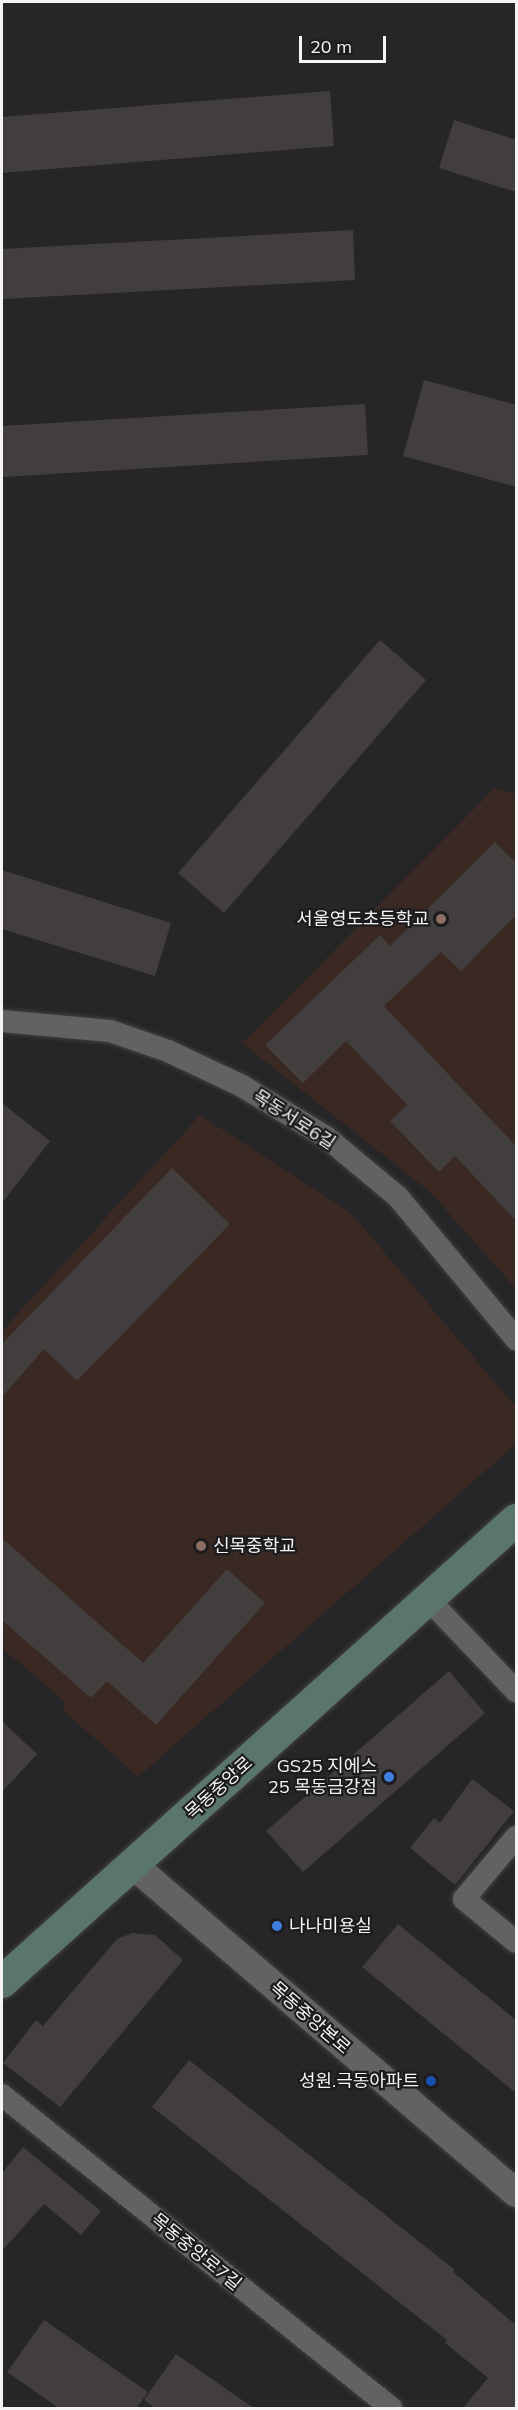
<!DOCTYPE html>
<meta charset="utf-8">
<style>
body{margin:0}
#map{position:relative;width:518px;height:2410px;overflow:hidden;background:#262528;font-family:Mulish,"Noto Sans KR",sans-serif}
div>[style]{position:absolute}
.education>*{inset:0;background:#3a2822}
.building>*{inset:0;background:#413e3d}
.roads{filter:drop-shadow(0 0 2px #414043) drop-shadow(0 0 2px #414043)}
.minor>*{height:22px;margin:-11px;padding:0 11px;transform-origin:11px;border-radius:11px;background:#626164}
.tertiary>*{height:28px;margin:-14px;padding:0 14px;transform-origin:14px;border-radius:14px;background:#626164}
.secondary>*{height:32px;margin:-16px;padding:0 16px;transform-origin:16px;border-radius:16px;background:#5a746e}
.dots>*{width:16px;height:16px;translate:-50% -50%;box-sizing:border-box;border:3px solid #1c1c1e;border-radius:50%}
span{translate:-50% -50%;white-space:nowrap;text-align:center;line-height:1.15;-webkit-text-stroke:4.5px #1c1c1e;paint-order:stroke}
.poi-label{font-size:18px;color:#f4f3f5}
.right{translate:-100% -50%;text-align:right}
.left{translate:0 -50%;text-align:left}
.street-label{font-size:18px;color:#f4f3f5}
.frame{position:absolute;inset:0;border:3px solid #f4f3f5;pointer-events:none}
.scale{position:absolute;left:299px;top:36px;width:87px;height:27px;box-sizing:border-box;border:3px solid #f4f3f5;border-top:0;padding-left:8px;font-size:18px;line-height:21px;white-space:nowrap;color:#f4f3f5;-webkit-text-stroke:4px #1c1c1e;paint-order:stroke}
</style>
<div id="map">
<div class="education">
<div style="clip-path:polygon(495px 788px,516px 794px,516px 1289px,430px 1192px,242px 1043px)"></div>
<div style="clip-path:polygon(200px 1115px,351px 1213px,516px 1407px,516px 1444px,138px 1777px,64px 1711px,64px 1701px,2px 1648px,2px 1331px)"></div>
</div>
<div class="building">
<div style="clip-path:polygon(330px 91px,334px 146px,2px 173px,2px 117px)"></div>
<div style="clip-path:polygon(454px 120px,516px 140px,516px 192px,439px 168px)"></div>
<div style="clip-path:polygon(353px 230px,355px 280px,2px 299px,2px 249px)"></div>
<div style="clip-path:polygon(424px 380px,516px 405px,516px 487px,403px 456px)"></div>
<div style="clip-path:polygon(365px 404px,368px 455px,2px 477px,2px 426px)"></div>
<div style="clip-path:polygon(380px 640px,426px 680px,224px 913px,178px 873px)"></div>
<div style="clip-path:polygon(495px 842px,516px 863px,516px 915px,461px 971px,441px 952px,384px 1006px,516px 1146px,516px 1221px,455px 1156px,439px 1172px,390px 1121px,407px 1105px,346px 1041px,303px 1083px,265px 1045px,380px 935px,390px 946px)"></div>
<div style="clip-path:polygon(2px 870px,171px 923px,155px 976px,2px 929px)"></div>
<div style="clip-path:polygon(2px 1103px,50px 1141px,2px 1203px)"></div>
<div style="clip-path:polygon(172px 1168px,230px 1224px,77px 1381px,44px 1349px,2px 1397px,2px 1344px)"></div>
<div style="clip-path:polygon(2px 1538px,143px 1663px,227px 1569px,265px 1603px,156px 1725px,107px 1681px,91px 1698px,2px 1620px)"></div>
<div style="clip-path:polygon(449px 1671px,485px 1713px,303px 1872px,266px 1831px)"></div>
<div style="clip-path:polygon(2px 1721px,37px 1754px,2px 1792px)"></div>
<div style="clip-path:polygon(472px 1779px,514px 1811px,455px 1885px,410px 1848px,434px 1818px,440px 1823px)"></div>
<div style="clip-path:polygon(398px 1924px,516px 2020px,516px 2093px,362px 1967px)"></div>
<div style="clip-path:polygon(132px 1933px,155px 1935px,183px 1960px,60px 2107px,3px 2063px,36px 2020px,43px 2026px,117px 1939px)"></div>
<div style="clip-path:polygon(189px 2060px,455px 2270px,453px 2272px,516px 2325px,516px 2409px,462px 2409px,488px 2378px,445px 2343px,447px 2340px,152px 2107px)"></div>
<div style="clip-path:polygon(23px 2147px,101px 2211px,81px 2235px,44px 2204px,2px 2251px,2px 2173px)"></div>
<div style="clip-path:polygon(44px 2320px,148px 2392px,136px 2409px,60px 2409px,7px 2372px)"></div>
<div style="clip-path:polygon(176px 2354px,255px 2409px,156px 2409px,144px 2400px)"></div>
</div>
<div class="roads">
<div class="minor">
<div style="left:2px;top:1021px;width:108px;rotate:5.3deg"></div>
<div style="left:110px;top:1031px;width:61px;rotate:19deg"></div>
<div style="left:168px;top:1051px;width:82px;rotate:25.3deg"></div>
<div style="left:242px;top:1086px;width:98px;rotate:31.3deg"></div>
<div style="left:326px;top:1137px;width:94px;rotate:39.8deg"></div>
<div style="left:398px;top:1197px;width:185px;rotate:50.3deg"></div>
<div style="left:429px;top:1600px;width:126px;rotate:46.3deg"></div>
<div style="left:516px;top:1837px;width:81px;rotate:130deg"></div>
<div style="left:464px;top:1899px;width:67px;rotate:39.6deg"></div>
<div style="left:2px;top:2095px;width:499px;rotate:38.8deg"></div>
</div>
<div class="tertiary">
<div style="left:133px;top:1865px;width:504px;rotate:40.58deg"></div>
</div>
<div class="secondary">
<div style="left:2px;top:1982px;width:691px;rotate:-41.95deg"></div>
</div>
</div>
<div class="dots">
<div style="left:441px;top:919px;background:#8d6e63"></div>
<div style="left:201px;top:1546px;background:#8d6e63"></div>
<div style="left:389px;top:1777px;background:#3f7fe0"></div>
<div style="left:277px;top:1926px;background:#3f7fe0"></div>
<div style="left:431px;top:2081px;background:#1a4fb4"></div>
</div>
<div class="poi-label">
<span class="right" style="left:429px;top:919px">서울영도초등학교</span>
<span class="left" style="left:213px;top:1546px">신목중학교</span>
<span class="right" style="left:377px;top:1777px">GS25 지에스<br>25 목동금강점</span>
<span class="left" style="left:289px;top:1926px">나나미용실</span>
<span class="right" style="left:419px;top:2081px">성원.극동아파트</span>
</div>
<div class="street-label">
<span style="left:294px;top:1120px;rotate:33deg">목동서로6길</span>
<span style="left:219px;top:1788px;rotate:-42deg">목동중앙로</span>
<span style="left:310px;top:2018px;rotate:41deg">목동중앙본로</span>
<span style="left:196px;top:2252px;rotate:39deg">목동중앙로7길</span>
</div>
<div class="frame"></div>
<div class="scale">20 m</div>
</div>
